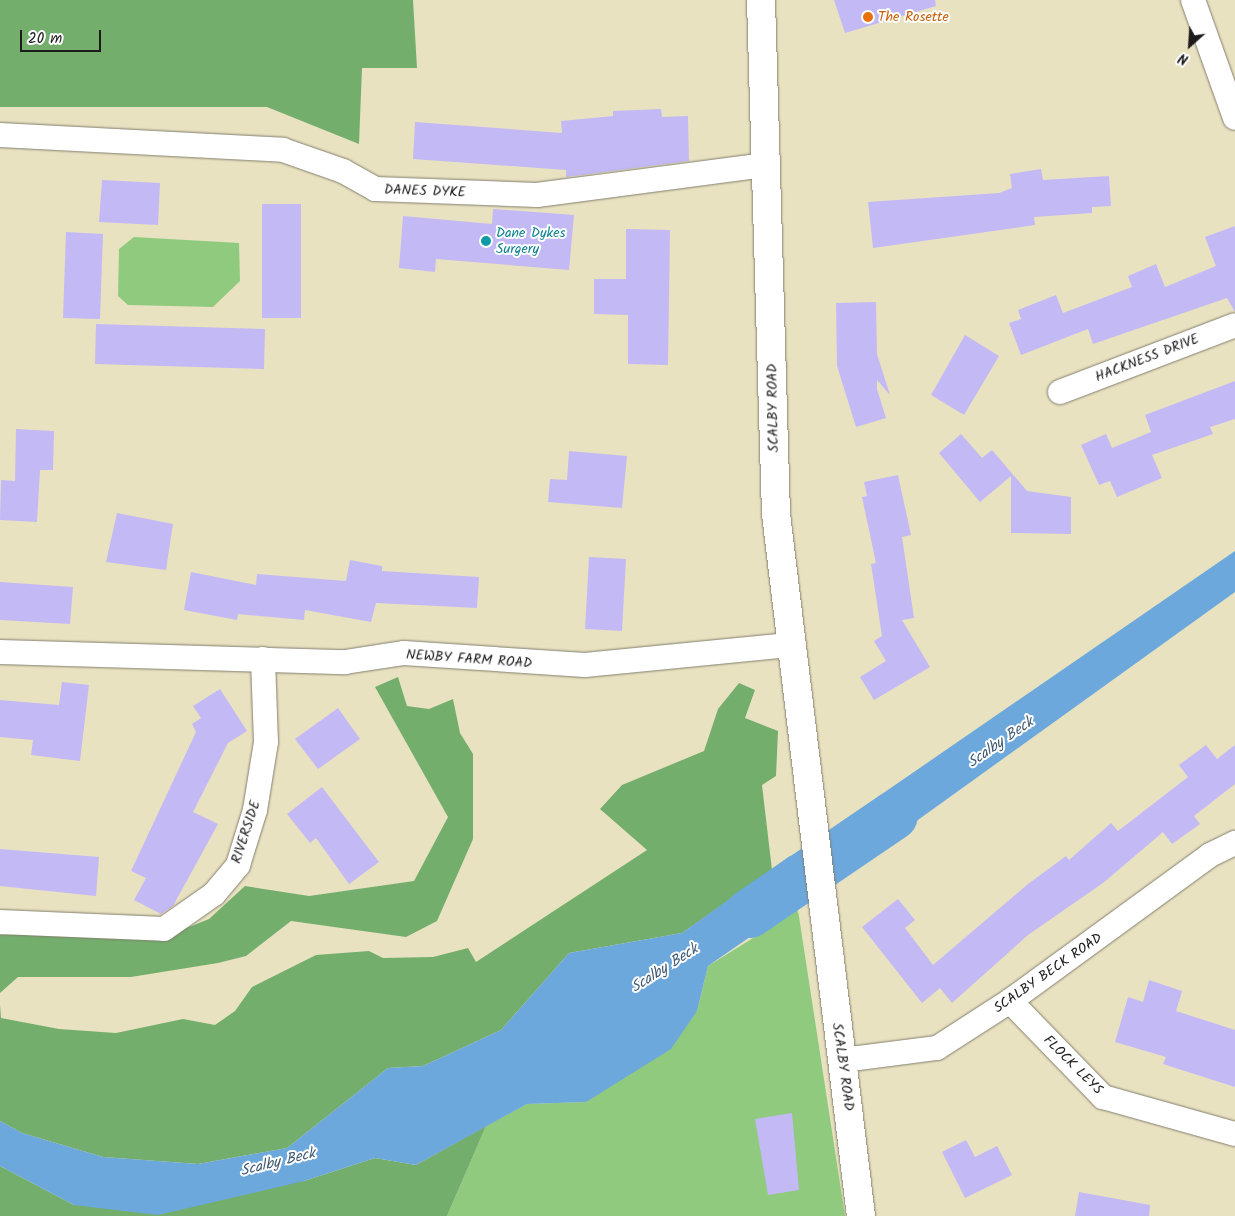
<!DOCTYPE html>
<style>
body{margin:0}
#map{position:relative;width:1235px;height:1216px;overflow:hidden;background:#e9e2c1;font-family:Kalam,sans-serif}
div>[style]{position:absolute}
.green>*{inset:0;background:#90ca7e}
.forest>*{inset:0;background:#74ae6d}
.water>*{inset:0;background:#6da8dd}
.pier>*{inset:0;background:#e9e2c1}
.river>*{height:49px;margin:-24.5px;padding:0 24.5px;transform-origin:24.5px;border-radius:24.5px;background:#6da8dd}
.building>*{inset:0;background:#c3b9f5}
.roads{filter:drop-shadow(0 0 1px #827f6e) drop-shadow(0 0 1px #827f6e)}
.minor>*{height:24px;margin:-12px;padding:0 12px;transform-origin:12px;border-radius:12px;background:#fff}
.trunk>*{height:28px;margin:-14px;padding:0 14px;transform-origin:14px;border-radius:14px;background:#fff}
.dots>*{width:14px;height:14px;translate:-50% -50%;box-sizing:border-box;border:2px solid #fff;border-radius:50%}
span{translate:-50% -50%;white-space:nowrap;text-align:center;line-height:1.15;-webkit-text-stroke:4px #fff;paint-order:stroke}
.food-label{font-size:14px;color:#c56008}
.left{translate:0 -50%;text-align:left}
.street-label{font-size:14px;color:#1c1c1c}
.culture-label{font-size:14px;color:#0d838f}
.water-label{font-size:15px;color:#405b73;font-style:italic}
.north{position:absolute;left:1165px;top:20px;width:50px;height:50px;-webkit-text-stroke:4px #fff;paint-order:stroke;rotate:206deg;font-size:14px;font-weight:700;line-height:20px;text-align:center;color:#1c1c1c}
.north::after{content:'';display:block;margin:auto;width:18px;height:22px;background:#1c1c1c;clip-path:polygon(50% 0,100% 100%,50% 72%,0 100%)}
.scale{position:absolute;left:20px;top:30px;width:81px;height:22px;box-sizing:border-box;border:2px solid #1c1c1c;border-top:0;padding-left:6px;font-size:15px;line-height:18px;white-space:nowrap;color:#1c1c1c;-webkit-text-stroke:4px #fff;paint-order:stroke}
</style>
<div id="map">
<div class="green">
<div style="clip-path:polygon(134px 237px,239px 243px,240px 281px,213px 307px,128px 305px,118px 296px,119px 249px)"></div>
<div style="clip-path:polygon(798px 910px,845px 1216px,447px 1216px,486px 1126px,527px 1104px,586px 1102px,697px 1011px,708px 966px)"></div>
</div>
<div class="forest">
<div style="clip-path:polygon(0 0,413px 0,417px 68px,362px 68px,359px 144px,267px 107px,0 107px)"></div>
<div style="clip-path:polygon(398px 677px,407px 706px,429px 709px,453px 699px,460px 733px,473px 754px,473px 839px,437px 921px,406px 937px,291px 921px,246px 956px,218px 963px,131px 977px,18px 977px,0 993px,0 935px,174px 933px,209px 919px,245px 886px,309px 896px,414px 881px,448px 817px,375px 687px)"></div>
<div style="clip-path:polygon(739px 683px,755px 690px,745px 718px,778px 731px,776px 776px,762px 785px,772px 870px,682px 933px,569px 953px,501px 1030px,423px 1066px,388px 1068px,287px 1148px,198px 1164px,103px 1157px,22px 1133px,0 1121px,0 1004px,1px 1018px,59px 1029px,116px 1033px,183px 1019px,215px 1025px,235px 1011px,252px 987px,316px 955px,369px 951px,383px 958px,433px 957px,468px 948px,476px 962px,647px 850px,600px 809px,622px 785px,704px 751px,718px 709px)"></div>
<div style="clip-path:polygon(486px 1126px,447px 1216px,0 1216px,0 1166px,74px 1205px,304px 1181px,375px 1158px,416px 1165px)"></div>
</div>
<div class="water">
<div style="clip-path:polygon(1235px 551px,1235px 592px,840px 876px,834px 827px)"></div>
<div style="clip-path:polygon(801px 848px,809px 905px,776px 919px,708px 966px,697px 1011px,671px 1049px,586px 1102px,527px 1104px,416px 1165px,375px 1158px,304px 1181px,158px 1215px,74px 1205px,0 1166px,0 1121px,22px 1133px,103px 1157px,198px 1164px,287px 1148px,388px 1068px,423px 1066px,501px 1030px,569px 953px,682px 933px)"></div>
</div>
<div class="pier">
<div style="clip-path:polygon(835px 824px,842px 878px,840px 878px,831px 827px)"></div>
<div style="clip-path:polygon(801px 846px,810px 908px,798px 913px,790px 853px)"></div>
</div>
<div class="river">
<div style="left:749px;top:913px;width:174px;rotate:-34.2deg"></div>
</div>
<div class="building">
<div style="clip-path:polygon(834px 0,935px 0,936px 6px,845px 33px)"></div>
<div style="clip-path:polygon(661px 109px,662px 117px,688px 116px,689px 161px,566px 177px,566px 170px,413px 159px,415px 122px,562px 133px,561px 121px,613px 116px,613px 111px)"></div>
<div style="clip-path:polygon(1041px 169px,1043px 180px,1109px 176px,1111px 206px,1092px 207px,1092px 213px,1034px 217px,1035px 225px,873px 248px,868px 202px,999px 193px,1012px 188px,1010px 174px)"></div>
<div style="clip-path:polygon(102px 180px,160px 183px,158px 225px,99px 222px)"></div>
<div style="clip-path:polygon(262px 204px,301px 204px,301px 318px,262px 318px)"></div>
<div style="clip-path:polygon(493px 209px,574px 215px,569px 270px,436px 259px,435px 272px,399px 268px,403px 216px,492px 224px)"></div>
<div style="clip-path:polygon(1235px 226px,1235px 312px,1227px 298px,1093px 344px,1088px 329px,1021px 355px,1009px 323px,1021px 319px,1018px 310px,1056px 295px,1063px 313px,1132px 287px,1128px 276px,1156px 264px,1165px 287px,1216px 266px,1205px 237px)"></div>
<div style="clip-path:polygon(626px 229px,670px 230px,668px 365px,628px 364px,628px 315px,594px 314px,594px 279px,626px 279px)"></div>
<div style="clip-path:polygon(66px 232px,103px 234px,100px 319px,63px 318px)"></div>
<div style="clip-path:polygon(876px 302px,877px 354px,890px 395px,877px 380px,877px 389px,886px 418px,856px 427px,837px 366px,836px 303px)"></div>
<div style="clip-path:polygon(96px 324px,265px 329px,264px 369px,95px 364px)"></div>
<div style="clip-path:polygon(965px 335px,999px 356px,964px 415px,931px 395px)"></div>
<div style="clip-path:polygon(1235px 381px,1235px 419px,1210px 427px,1213px 434px,1152px 455px,1162px 478px,1117px 497px,1110px 481px,1099px 485px,1081px 445px,1106px 434px,1112px 448px,1151px 432px,1145px 415px)"></div>
<div style="clip-path:polygon(16px 429px,54px 431px,53px 470px,40px 470px,37px 522px,0 520px,1px 480px,15px 481px)"></div>
<div style="clip-path:polygon(961px 434px,982px 458px,992px 450px,1027px 491px,1071px 497px,1071px 534px,1011px 533px,1011px 476px,980px 502px,939px 453px)"></div>
<div style="clip-path:polygon(569px 451px,627px 456px,622px 508px,548px 502px,550px 479px,567px 480px)"></div>
<div style="clip-path:polygon(898px 475px,911px 535px,902px 537px,914px 618px,902px 620px,930px 667px,874px 700px,860px 677px,886px 661px,874px 641px,882px 636px,871px 564px,876px 563px,862px 497px,867px 496px,864px 482px)"></div>
<div style="clip-path:polygon(117px 513px,173px 524px,166px 570px,106px 562px)"></div>
<div style="clip-path:polygon(589px 557px,626px 559px,622px 631px,585px 629px)"></div>
<div style="clip-path:polygon(350px 560px,382px 566px,382px 571px,479px 577px,477px 608px,376px 603px,371px 622px,305px 610px,304px 620px,238px 614px,237px 620px,184px 610px,191px 572px,256px 585px,257px 574px,346px 581px)"></div>
<div style="clip-path:polygon(0 582px,73px 587px,70px 624px,0 620px)"></div>
<div style="clip-path:polygon(62px 682px,89px 685px,80px 761px,31px 755px,33px 740px,0 737px,0 700px,59px 705px)"></div>
<div style="clip-path:polygon(220px 689px,247px 731px,228px 743px,193px 812px,218px 824px,173px 906px,161px 914px,134px 900px,146px 878px,131px 871px,196px 732px,192px 724px,201px 718px,193px 706px)"></div>
<div style="clip-path:polygon(338px 708px,360px 739px,318px 769px,295px 739px)"></div>
<div style="clip-path:polygon(1206px 745px,1217px 759px,1235px 745px,1235px 784px,1194px 816px,1200px 824px,1172px 844px,1163px 832px,1103px 883px,1028px 935px,952px 1003px,940px 988px,922px 1003px,862px 927px,898px 899px,915px 920px,905px 928px,933px 965px,1028px 884px,1066px 856px,1069px 860px,1111px 823px,1118px 831px,1188px 777px,1179px 765px)"></div>
<div style="clip-path:polygon(322px 787px,379px 862px,349px 884px,316px 838px,310px 843px,287px 814px)"></div>
<div style="clip-path:polygon(0 849px,99px 857px,96px 896px,0 886px)"></div>
<div style="clip-path:polygon(1149px 980px,1182px 991px,1176px 1011px,1235px 1030px,1235px 1087px,1163px 1064px,1166px 1057px,1115px 1042px,1128px 997px,1143px 1002px)"></div>
<div style="clip-path:polygon(792px 1113px,799px 1190px,768px 1195px,755px 1119px)"></div>
<div style="clip-path:polygon(966px 1140px,975px 1157px,997px 1146px,1012px 1175px,965px 1198px,942px 1152px)"></div>
<div style="clip-path:polygon(1079px 1192px,1150px 1205px,1149px 1216px,1075px 1216px)"></div>
</div>
<div class="roads">
<div class="minor">
<div style="left:1193px;top:0;width:125px;rotate:70.4deg"></div>
<div style="left:0;top:135px;width:283px;rotate:3deg"></div>
<div style="left:283px;top:150px;width:64px;rotate:19.3deg"></div>
<div style="left:343px;top:171px;width:37px;rotate:29deg"></div>
<div style="left:375px;top:189px;width:162px;rotate:2.1deg"></div>
<div style="left:537px;top:195px;width:231px;rotate:-7.5deg"></div>
<div style="left:1060px;top:392px;width:187px;rotate:-20.9deg"></div>
<div style="left:0;top:652px;width:345px;rotate:1.7deg"></div>
<div style="left:345px;top:662px;width:60px;rotate:-8.7deg"></div>
<div style="left:404px;top:653px;width:181px;rotate:3.8deg"></div>
<div style="left:585px;top:665px;width:205px;rotate:-5.6deg"></div>
<div style="left:0;top:922px;width:164px;rotate:2.4deg"></div>
<div style="left:164px;top:929px;width:61px;rotate:-35deg"></div>
<div style="left:214px;top:894px;width:38px;rotate:-50deg"></div>
<div style="left:238px;top:865px;width:58px;rotate:-72.8deg"></div>
<div style="left:255px;top:810px;width:69px;rotate:-80.8deg"></div>
<div style="left:266px;top:742px;width:83px;rotate:-92.1deg"></div>
<div style="left:1010px;top:1001px;width:134px;rotate:45.9deg"></div>
<div style="left:1103px;top:1097px;width:137px;rotate:15.7deg"></div>
<div style="left:843px;top:1060px;width:95px;rotate:-7.3deg"></div>
<div style="left:937px;top:1048px;width:87px;rotate:-32.8deg"></div>
<div style="left:1010px;top:1001px;width:248px;rotate:-36.1deg"></div>
<div style="left:1210px;top:855px;width:28px;rotate:-26deg"></div>
</div>
<div class="trunk">
<div style="left:761px;top:0;width:514px;rotate:88.33deg"></div>
<div style="left:776px;top:514px;width:707px;rotate:83.1deg"></div>
</div>
</div>
<div class="dots">
<div style="left:868px;top:17px;background:#e8710a"></div>
<div style="left:486px;top:241px;background:#0f9aa8"></div>
</div>
<div class="food-label">
<span class="left" style="left:878px;top:17px">The Rosette</span>
</div>
<div class="street-label">
<span style="left:425px;top:191px;rotate:2deg">DANES DYKE</span>
<span style="left:1147px;top:358px;rotate:-21deg">HACKNESS DRIVE</span>
<span style="left:773px;top:408px;rotate:-91deg">SCALBY ROAD</span>
<span style="left:469px;top:659px;rotate:4deg">NEWBY FARM ROAD</span>
<span style="left:246px;top:832px;rotate:-72deg">RIVERSIDE</span>
<span style="left:1048px;top:973px;rotate:-35deg">SCALBY BECK ROAD</span>
<span style="left:1073px;top:1065px;rotate:45deg">FLOCK LEYS</span>
<span style="left:843px;top:1067px;rotate:82deg">SCALBY ROAD</span>
</div>
<div class="culture-label">
<span class="left" style="left:496px;top:241px">Dane Dykes<br>Surgery</span>
</div>
<div class="water-label">
<span style="left:1001px;top:743px;rotate:-35deg">Scalby Beck</span>
<span style="left:665px;top:969px;rotate:-33deg">Scalby Beck</span>
<span style="left:278px;top:1163px;rotate:-14deg">Scalby Beck</span>
</div>
<div class="north">N</div>
<div class="scale">20 m</div>
</div>
